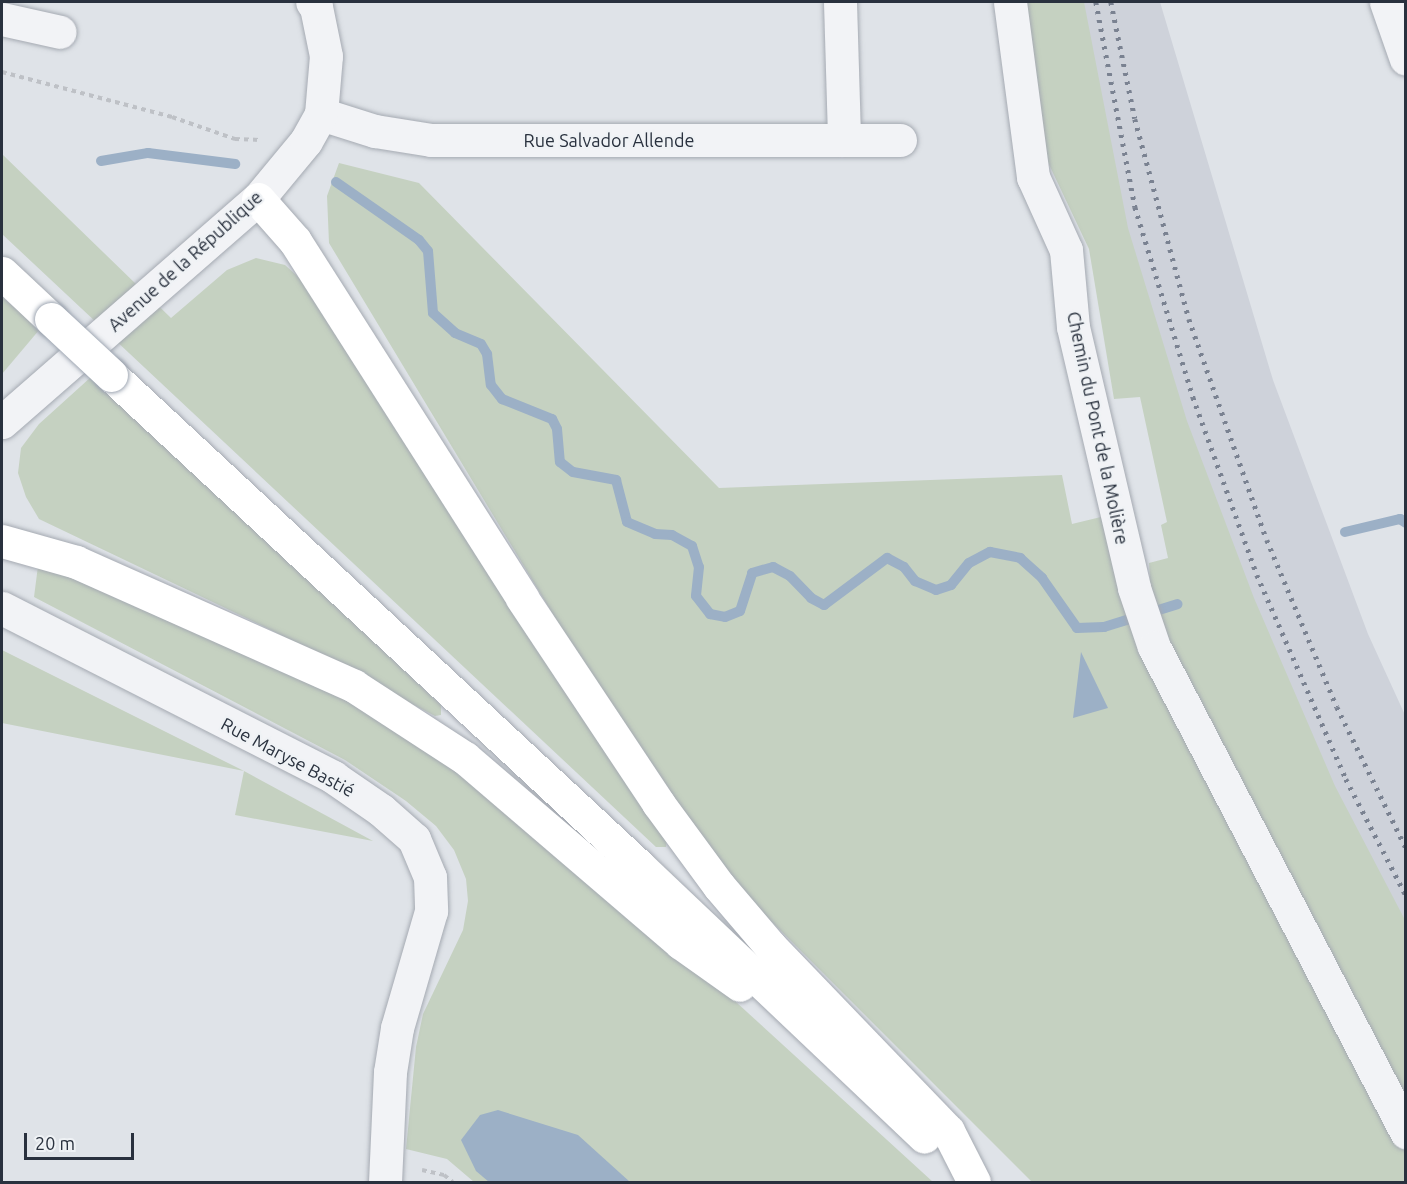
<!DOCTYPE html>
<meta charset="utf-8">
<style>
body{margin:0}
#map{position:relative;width:1407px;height:1184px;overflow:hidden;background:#dfe3e8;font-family:Ubuntu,sans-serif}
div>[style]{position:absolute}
.built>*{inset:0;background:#ced2da}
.green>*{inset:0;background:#c5d1c1}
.water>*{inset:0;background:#9cb0c6}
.stream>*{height:10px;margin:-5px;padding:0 5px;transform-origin:5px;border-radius:5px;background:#9cb0c6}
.path>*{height:4px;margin-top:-2px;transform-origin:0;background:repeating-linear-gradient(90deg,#bec1c6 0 4.5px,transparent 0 9px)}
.roads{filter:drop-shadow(0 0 2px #a5aab2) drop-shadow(0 0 2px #a5aab2)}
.minor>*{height:33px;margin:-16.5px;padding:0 16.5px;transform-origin:16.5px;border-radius:16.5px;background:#f2f3f6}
.major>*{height:33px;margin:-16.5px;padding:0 16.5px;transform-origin:16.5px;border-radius:16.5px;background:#fff}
.rail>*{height:4.5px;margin-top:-2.25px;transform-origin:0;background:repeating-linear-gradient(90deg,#7a8291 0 3px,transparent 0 9px)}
.bridges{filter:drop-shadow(0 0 2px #9fa7b3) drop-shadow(0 0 2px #9fa7b3)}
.major-bridge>*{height:33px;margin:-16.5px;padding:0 16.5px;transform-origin:16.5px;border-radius:16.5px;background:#fff}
span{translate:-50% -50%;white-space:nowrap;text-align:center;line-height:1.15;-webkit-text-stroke:4.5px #eff2f5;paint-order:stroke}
.street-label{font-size:18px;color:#29313e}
.frame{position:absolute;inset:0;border:3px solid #29313e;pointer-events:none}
.scale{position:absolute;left:24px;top:1133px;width:110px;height:27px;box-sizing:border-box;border:3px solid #29313e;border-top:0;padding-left:8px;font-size:18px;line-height:21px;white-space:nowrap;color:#29313e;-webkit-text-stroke:4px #eff2f5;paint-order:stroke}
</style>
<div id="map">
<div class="built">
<div style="clip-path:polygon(1054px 2px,1160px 2px,1273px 380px,1368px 634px,1405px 715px,1405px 1011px,1316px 843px)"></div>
</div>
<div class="green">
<div style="clip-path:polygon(1020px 2px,1084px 2px,1128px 228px,1187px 421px,1254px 598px,1335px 786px,1405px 920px,1405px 1182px,1032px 1182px,739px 889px,693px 828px,569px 641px,329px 243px,327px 196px,339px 163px,419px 183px,719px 488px,1062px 475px,1072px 524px,1105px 516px,1146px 587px,1150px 579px,1149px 563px,1168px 558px,1161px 525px,1167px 522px,1140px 397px,1114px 399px,1089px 249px,1044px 154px)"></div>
<div style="clip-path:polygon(2px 154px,171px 318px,227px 270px,256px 258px,285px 265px,306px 284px,667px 837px,666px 847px,656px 847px,2px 234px)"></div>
<div style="clip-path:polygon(2px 297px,40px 329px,2px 374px)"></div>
<div style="clip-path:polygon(91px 377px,441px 705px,441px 715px,435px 716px,271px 630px,39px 519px,26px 497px,18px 473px,21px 448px,39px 424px)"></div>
<div style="clip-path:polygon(38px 566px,77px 573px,347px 697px,466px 768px,724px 991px,933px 1182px,474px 1182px,447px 1159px,406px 1149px,416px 1047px,423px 1014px,463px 930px,468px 901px,466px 879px,454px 850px,436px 826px,406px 801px,345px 760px,34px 597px)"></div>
<div style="clip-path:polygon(2px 650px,244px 771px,373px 841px,235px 815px,244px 771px,2px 723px)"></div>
</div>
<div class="water">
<div style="clip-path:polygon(1081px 652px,1108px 708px,1073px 718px)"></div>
<div style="clip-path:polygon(498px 1110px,578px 1135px,630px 1182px,489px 1182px,476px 1171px,461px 1140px,480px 1115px)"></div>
</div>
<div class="stream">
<div style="left:101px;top:161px;width:48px;rotate:-9.7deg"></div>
<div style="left:148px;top:153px;width:88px;rotate:7.2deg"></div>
<div style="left:336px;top:182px;width:101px;rotate:34.9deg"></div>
<div style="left:419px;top:240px;width:14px;rotate:51deg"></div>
<div style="left:428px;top:251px;width:62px;rotate:85.4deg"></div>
<div style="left:433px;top:313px;width:30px;rotate:42deg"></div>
<div style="left:455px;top:333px;width:28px;rotate:23deg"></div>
<div style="left:481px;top:344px;width:12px;rotate:59deg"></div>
<div style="left:487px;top:354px;width:31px;rotate:83deg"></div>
<div style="left:491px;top:385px;width:18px;rotate:52deg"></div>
<div style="left:502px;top:399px;width:54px;rotate:21.8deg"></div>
<div style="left:552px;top:419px;width:11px;rotate:63deg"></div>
<div style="left:557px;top:429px;width:33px;rotate:85deg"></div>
<div style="left:560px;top:462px;width:16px;rotate:38deg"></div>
<div style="left:573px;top:472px;width:44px;rotate:10.5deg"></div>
<div style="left:616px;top:480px;width:43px;rotate:75.3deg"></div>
<div style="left:627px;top:522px;width:30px;rotate:23deg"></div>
<div style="left:655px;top:534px;width:17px;rotate:3deg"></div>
<div style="left:672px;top:535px;width:23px;rotate:29deg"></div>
<div style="left:692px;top:546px;width:22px;rotate:72deg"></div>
<div style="left:699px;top:567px;width:29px;rotate:96deg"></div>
<div style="left:696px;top:596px;width:23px;rotate:52deg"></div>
<div style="left:710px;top:614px;width:15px;rotate:11deg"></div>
<div style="left:725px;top:617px;width:16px;rotate:-22deg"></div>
<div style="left:740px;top:611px;width:40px;rotate:-72deg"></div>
<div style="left:752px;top:573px;width:22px;rotate:-16deg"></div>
<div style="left:773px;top:567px;width:19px;rotate:28deg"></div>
<div style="left:790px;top:576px;width:30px;rotate:46deg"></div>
<div style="left:811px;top:598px;width:15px;rotate:28deg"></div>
<div style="left:824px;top:605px;width:79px;rotate:-36.7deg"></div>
<div style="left:887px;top:558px;width:19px;rotate:28deg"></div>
<div style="left:904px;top:567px;width:18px;rotate:52deg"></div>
<div style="left:915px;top:581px;width:23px;rotate:23deg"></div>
<div style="left:936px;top:590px;width:16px;rotate:-18deg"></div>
<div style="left:951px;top:585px;width:28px;rotate:-51deg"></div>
<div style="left:969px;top:563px;width:24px;rotate:-28deg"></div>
<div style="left:990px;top:552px;width:31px;rotate:11deg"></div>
<div style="left:1020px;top:558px;width:30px;rotate:42deg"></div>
<div style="left:1042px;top:578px;width:61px;rotate:55deg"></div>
<div style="left:1077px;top:628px;width:27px;rotate:-2deg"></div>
<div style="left:1104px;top:627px;width:77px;rotate:-17.3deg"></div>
<div style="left:1345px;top:532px;width:57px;rotate:-13.3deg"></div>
<div style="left:1400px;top:519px;width:7px;rotate:34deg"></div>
</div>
<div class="path">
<div style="left:2px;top:72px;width:176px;rotate:14.8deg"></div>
<div style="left:172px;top:117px;width:67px;rotate:19.2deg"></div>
<div style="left:235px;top:139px;width:26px;rotate:2deg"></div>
<div style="left:422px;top:1170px;width:23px;rotate:13deg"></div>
<div style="left:444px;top:1175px;width:11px;rotate:38deg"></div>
</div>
<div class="roads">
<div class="minor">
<div style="left:840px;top:2px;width:138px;rotate:88.3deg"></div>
<div style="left:1010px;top:2px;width:177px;rotate:82.5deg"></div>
<div style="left:1033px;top:177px;width:80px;rotate:65.7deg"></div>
<div style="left:1066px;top:250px;width:77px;rotate:84.8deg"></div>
<div style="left:1073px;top:327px;width:268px;rotate:76.8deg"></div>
<div style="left:1134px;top:588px;width:62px;rotate:71.3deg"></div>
<div style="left:1154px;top:647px;width:547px;rotate:62.54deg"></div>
<div style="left:1386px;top:2px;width:60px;rotate:70.7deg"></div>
<div style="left:2px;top:19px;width:59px;rotate:12.6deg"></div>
<div style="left:321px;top:114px;width:57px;rotate:17.5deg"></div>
<div style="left:375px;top:131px;width:57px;rotate:9.1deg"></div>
<div style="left:431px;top:140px;width:469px"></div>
<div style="left:2px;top:422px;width:340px;rotate:-41.1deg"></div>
<div style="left:258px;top:199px;width:75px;rotate:-50.4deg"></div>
<div style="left:306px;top:141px;width:31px;rotate:-61deg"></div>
<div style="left:321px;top:114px;width:58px;rotate:-85.1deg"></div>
<div style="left:326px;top:56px;width:50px;rotate:-101.5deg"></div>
<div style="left:316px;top:7px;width:6px;rotate:-129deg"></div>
<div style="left:2px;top:608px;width:372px;rotate:27deg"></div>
<div style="left:333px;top:777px;width:58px;rotate:34.5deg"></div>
<div style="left:381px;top:810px;width:44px;rotate:41.3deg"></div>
<div style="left:414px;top:839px;width:41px;rotate:67.2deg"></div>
<div style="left:430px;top:877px;width:34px;rotate:88deg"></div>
<div style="left:431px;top:911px;width:122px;rotate:106.2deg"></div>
<div style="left:397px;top:1028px;width:45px;rotate:99deg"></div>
<div style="left:390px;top:1072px;width:110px;rotate:92.6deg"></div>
</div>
<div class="major">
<div style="left:258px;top:199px;width:56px;rotate:48.6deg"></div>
<div style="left:295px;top:241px;width:423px;rotate:57.5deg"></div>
<div style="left:522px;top:598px;width:246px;rotate:56.4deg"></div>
<div style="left:658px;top:803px;width:103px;rotate:53.7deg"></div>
<div style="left:719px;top:886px;width:80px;rotate:49.6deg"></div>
<div style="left:771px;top:947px;width:255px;rotate:46.1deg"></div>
<div style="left:948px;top:1131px;width:57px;rotate:63deg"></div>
<div style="left:2px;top:273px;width:67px;rotate:43.2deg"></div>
<div style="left:111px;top:375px;width:721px;rotate:42.92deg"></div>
<div style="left:639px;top:866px;width:393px;rotate:43.5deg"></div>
<div style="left:2px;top:541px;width:77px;rotate:15.8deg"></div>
<div style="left:76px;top:562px;width:304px;rotate:24deg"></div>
<div style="left:354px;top:686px;width:132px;rotate:33deg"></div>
<div style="left:465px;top:758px;width:284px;rotate:40.6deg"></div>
<div style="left:681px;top:943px;width:72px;rotate:35.4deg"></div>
</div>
</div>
<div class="rail">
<div style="left:1096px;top:2px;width:209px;rotate:79.2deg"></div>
<div style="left:1135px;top:207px;width:199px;rotate:73deg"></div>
<div style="left:1193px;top:397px;width:189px;rotate:70.2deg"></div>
<div style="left:1257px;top:575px;width:223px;rotate:66.4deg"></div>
<div style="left:1346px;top:779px;width:131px;rotate:62.7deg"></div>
<div style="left:1111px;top:2px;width:119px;rotate:78.4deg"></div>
<div style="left:1135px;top:119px;width:207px;rotate:74.9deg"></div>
<div style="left:1189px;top:319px;width:234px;rotate:70.6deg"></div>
<div style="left:1267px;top:540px;width:181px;rotate:67.3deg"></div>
<div style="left:1337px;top:707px;width:157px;rotate:63.9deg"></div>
</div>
<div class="bridges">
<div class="major-bridge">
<div style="left:51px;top:319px;width:82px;rotate:43deg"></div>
</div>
</div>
<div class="street-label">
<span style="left:609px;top:140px">Rue Salvador Allende</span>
<span style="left:185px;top:261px;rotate:-42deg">Avenue de la République</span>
<span style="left:1098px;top:428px;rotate:78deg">Chemin du Pont de la Molière</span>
<span style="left:288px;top:757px;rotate:28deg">Rue Maryse Bastié</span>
</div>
<div class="frame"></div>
<div class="scale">20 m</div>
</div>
